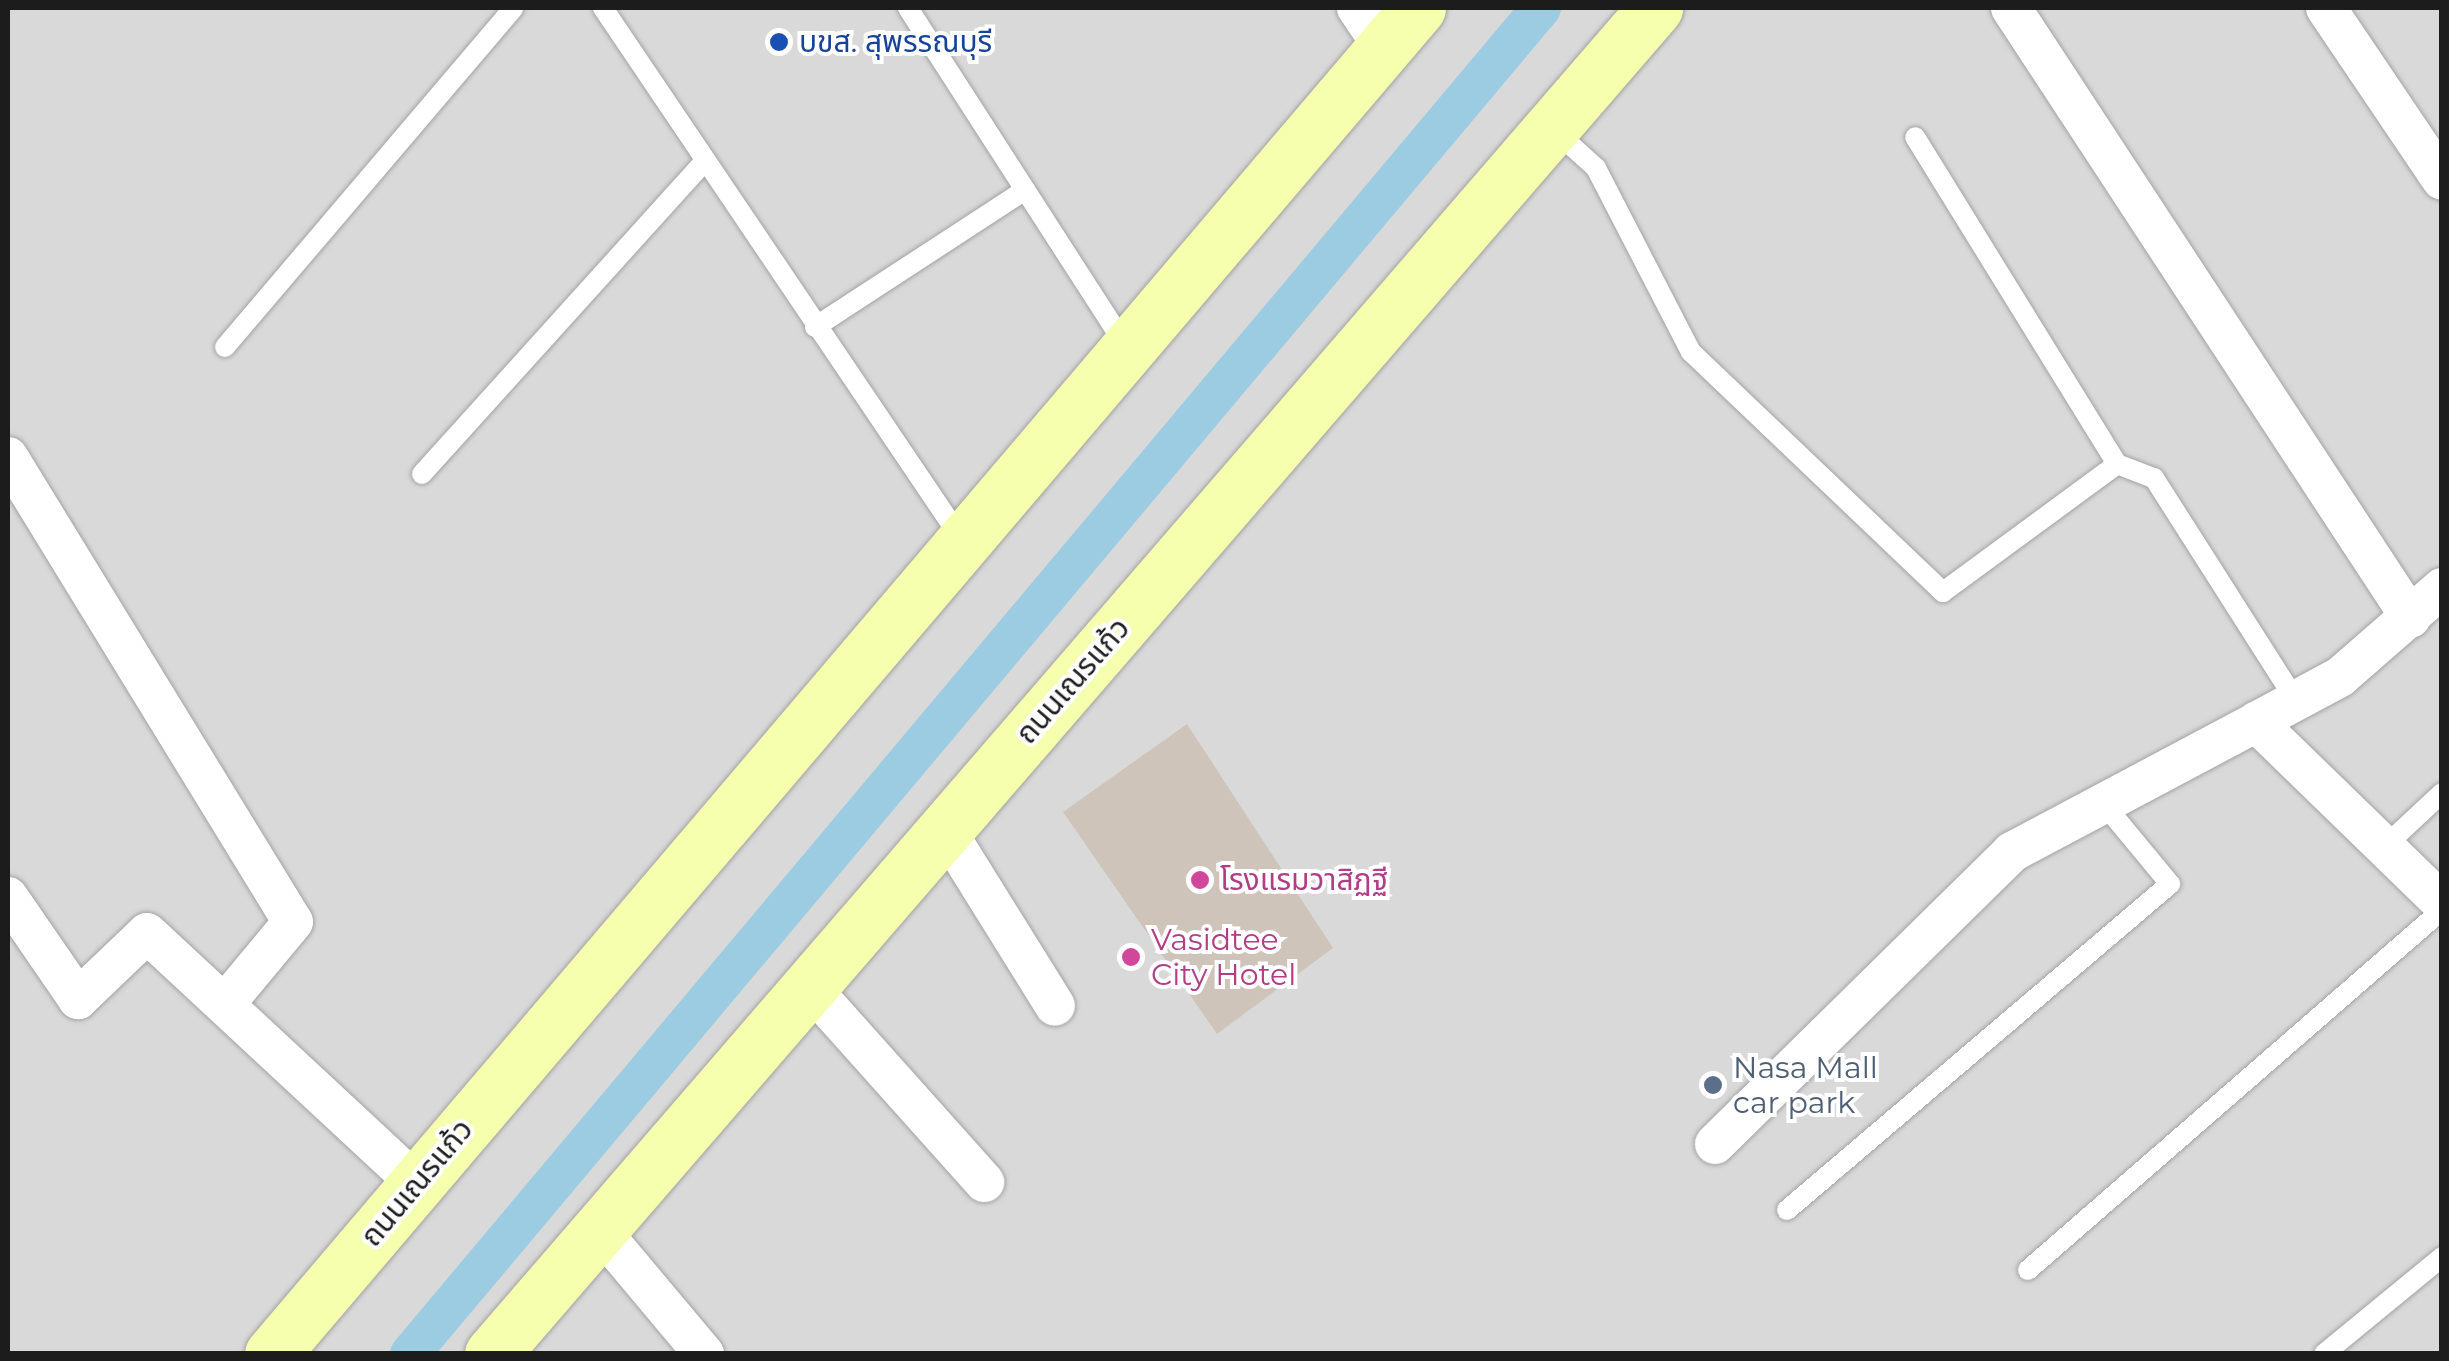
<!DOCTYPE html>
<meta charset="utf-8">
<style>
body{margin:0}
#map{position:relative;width:2449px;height:1361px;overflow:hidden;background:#efebe0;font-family:Montserrat,"Noto Sans Thai",sans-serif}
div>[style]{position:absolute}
.residential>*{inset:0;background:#dad9d9}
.canal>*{height:40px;margin:-20px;padding:0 20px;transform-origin:20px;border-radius:20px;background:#9ccce1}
.building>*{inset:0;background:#cfc4b9}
.roads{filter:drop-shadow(0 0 2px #a3a3a3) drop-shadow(0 0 2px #a3a3a3)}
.lane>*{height:20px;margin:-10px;padding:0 10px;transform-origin:10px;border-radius:10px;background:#fff}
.street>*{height:40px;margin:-20px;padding:0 20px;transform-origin:20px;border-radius:20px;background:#fff}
.secondary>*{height:55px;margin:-27.5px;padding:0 27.5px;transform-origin:27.5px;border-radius:27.5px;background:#f5ffae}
.dots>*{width:28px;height:28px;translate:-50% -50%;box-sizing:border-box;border:5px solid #fff;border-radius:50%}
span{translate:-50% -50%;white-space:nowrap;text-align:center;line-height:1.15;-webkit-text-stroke:8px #fff;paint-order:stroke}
.transit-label{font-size:30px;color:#164399}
.left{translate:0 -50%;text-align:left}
.street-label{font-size:30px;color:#1c1c1c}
.hotel-label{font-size:30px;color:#b23c85}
.service-label{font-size:30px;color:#4e5e75}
.frame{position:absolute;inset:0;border:10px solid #1c1c1c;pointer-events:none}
</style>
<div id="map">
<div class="residential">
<div style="clip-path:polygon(8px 8px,2441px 8px,2441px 1353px,8px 1353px)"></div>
</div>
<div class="canal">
<div style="left:410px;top:1354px;width:1758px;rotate:-49.96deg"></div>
</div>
<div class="building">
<div style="clip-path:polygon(1187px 724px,1333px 948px,1217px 1034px,1063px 812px)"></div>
</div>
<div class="roads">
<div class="lane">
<div style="left:603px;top:8px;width:642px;rotate:55.99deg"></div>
<div style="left:908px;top:8px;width:402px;rotate:57.2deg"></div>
<div style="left:1553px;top:129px;width:58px;rotate:42.2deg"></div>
<div style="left:1596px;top:168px;width:207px;rotate:62.7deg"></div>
<div style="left:1691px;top:352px;width:348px;rotate:43.6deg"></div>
<div style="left:1943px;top:592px;width:216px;rotate:-36.3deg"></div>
<div style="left:2117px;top:464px;width:384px;rotate:-121.7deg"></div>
<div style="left:815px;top:327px;width:251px;rotate:-33.1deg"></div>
<div style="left:225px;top:347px;width:445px;rotate:-49.6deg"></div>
<div style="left:2117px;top:464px;width:40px;rotate:21deg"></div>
<div style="left:2154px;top:478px;width:264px;rotate:57.5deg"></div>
<div style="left:422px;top:474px;width:421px;rotate:-47.9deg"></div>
<div style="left:2384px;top:847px;width:79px;rotate:-43deg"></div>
<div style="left:1787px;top:1210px;width:503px;rotate:-40.4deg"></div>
<div style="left:2170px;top:884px;width:105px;rotate:-129.6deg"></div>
<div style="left:2028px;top:1270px;width:549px;rotate:-41.01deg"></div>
<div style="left:2324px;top:1354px;width:153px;rotate:-39.4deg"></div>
</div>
<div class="street">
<div style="left:1357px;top:8px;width:48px;rotate:56deg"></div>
<div style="left:2011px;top:8px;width:729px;rotate:56.75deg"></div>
<div style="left:2326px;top:8px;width:207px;rotate:56deg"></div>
<div style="left:8px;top:457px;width:545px;rotate:58.5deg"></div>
<div style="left:293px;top:922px;width:107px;rotate:129.7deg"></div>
<div style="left:2442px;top:588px;width:135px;rotate:138.9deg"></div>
<div style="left:2340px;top:677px;width:95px;rotate:151.8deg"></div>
<div style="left:2256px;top:722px;width:260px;rotate:44.2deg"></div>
<div style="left:945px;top:829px;width:208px;rotate:58.1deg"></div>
<div style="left:8px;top:897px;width:124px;rotate:55.5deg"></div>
<div style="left:78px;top:999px;width:95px;rotate:-43.7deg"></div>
<div style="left:147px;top:933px;width:369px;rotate:42.9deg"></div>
<div style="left:809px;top:986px;width:263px;rotate:48.2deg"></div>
<div style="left:1715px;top:1144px;width:417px;rotate:-44.5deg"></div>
<div style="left:2012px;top:852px;width:276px;rotate:-28deg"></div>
<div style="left:600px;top:1230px;width:162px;rotate:50deg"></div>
</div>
<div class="secondary">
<div style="left:272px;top:1354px;width:1768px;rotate:-49.59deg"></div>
<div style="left:492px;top:1354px;width:1779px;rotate:-49.17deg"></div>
</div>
</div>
<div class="dots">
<div style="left:779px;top:42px;background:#1a4fb4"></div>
<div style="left:1200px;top:880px;background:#d1479c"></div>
<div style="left:1131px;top:957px;background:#d1479c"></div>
<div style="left:1713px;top:1085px;background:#5c6f8a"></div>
</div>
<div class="transit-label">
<span class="left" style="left:799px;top:42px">บขส. สุพรรณบุรี</span>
</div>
<div class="street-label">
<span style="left:1073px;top:681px;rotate:-49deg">ถนนเณรแก้ว</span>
<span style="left:417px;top:1183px;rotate:-50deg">ถนนเณรแก้ว</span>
</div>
<div class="hotel-label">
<span class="left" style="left:1220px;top:880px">โรงแรมวาสิฏฐี</span>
<span class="left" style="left:1151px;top:957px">Vasidtee<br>City Hotel</span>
</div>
<div class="service-label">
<span class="left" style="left:1733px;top:1085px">Nasa Mall<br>car park</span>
</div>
<div class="frame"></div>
</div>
